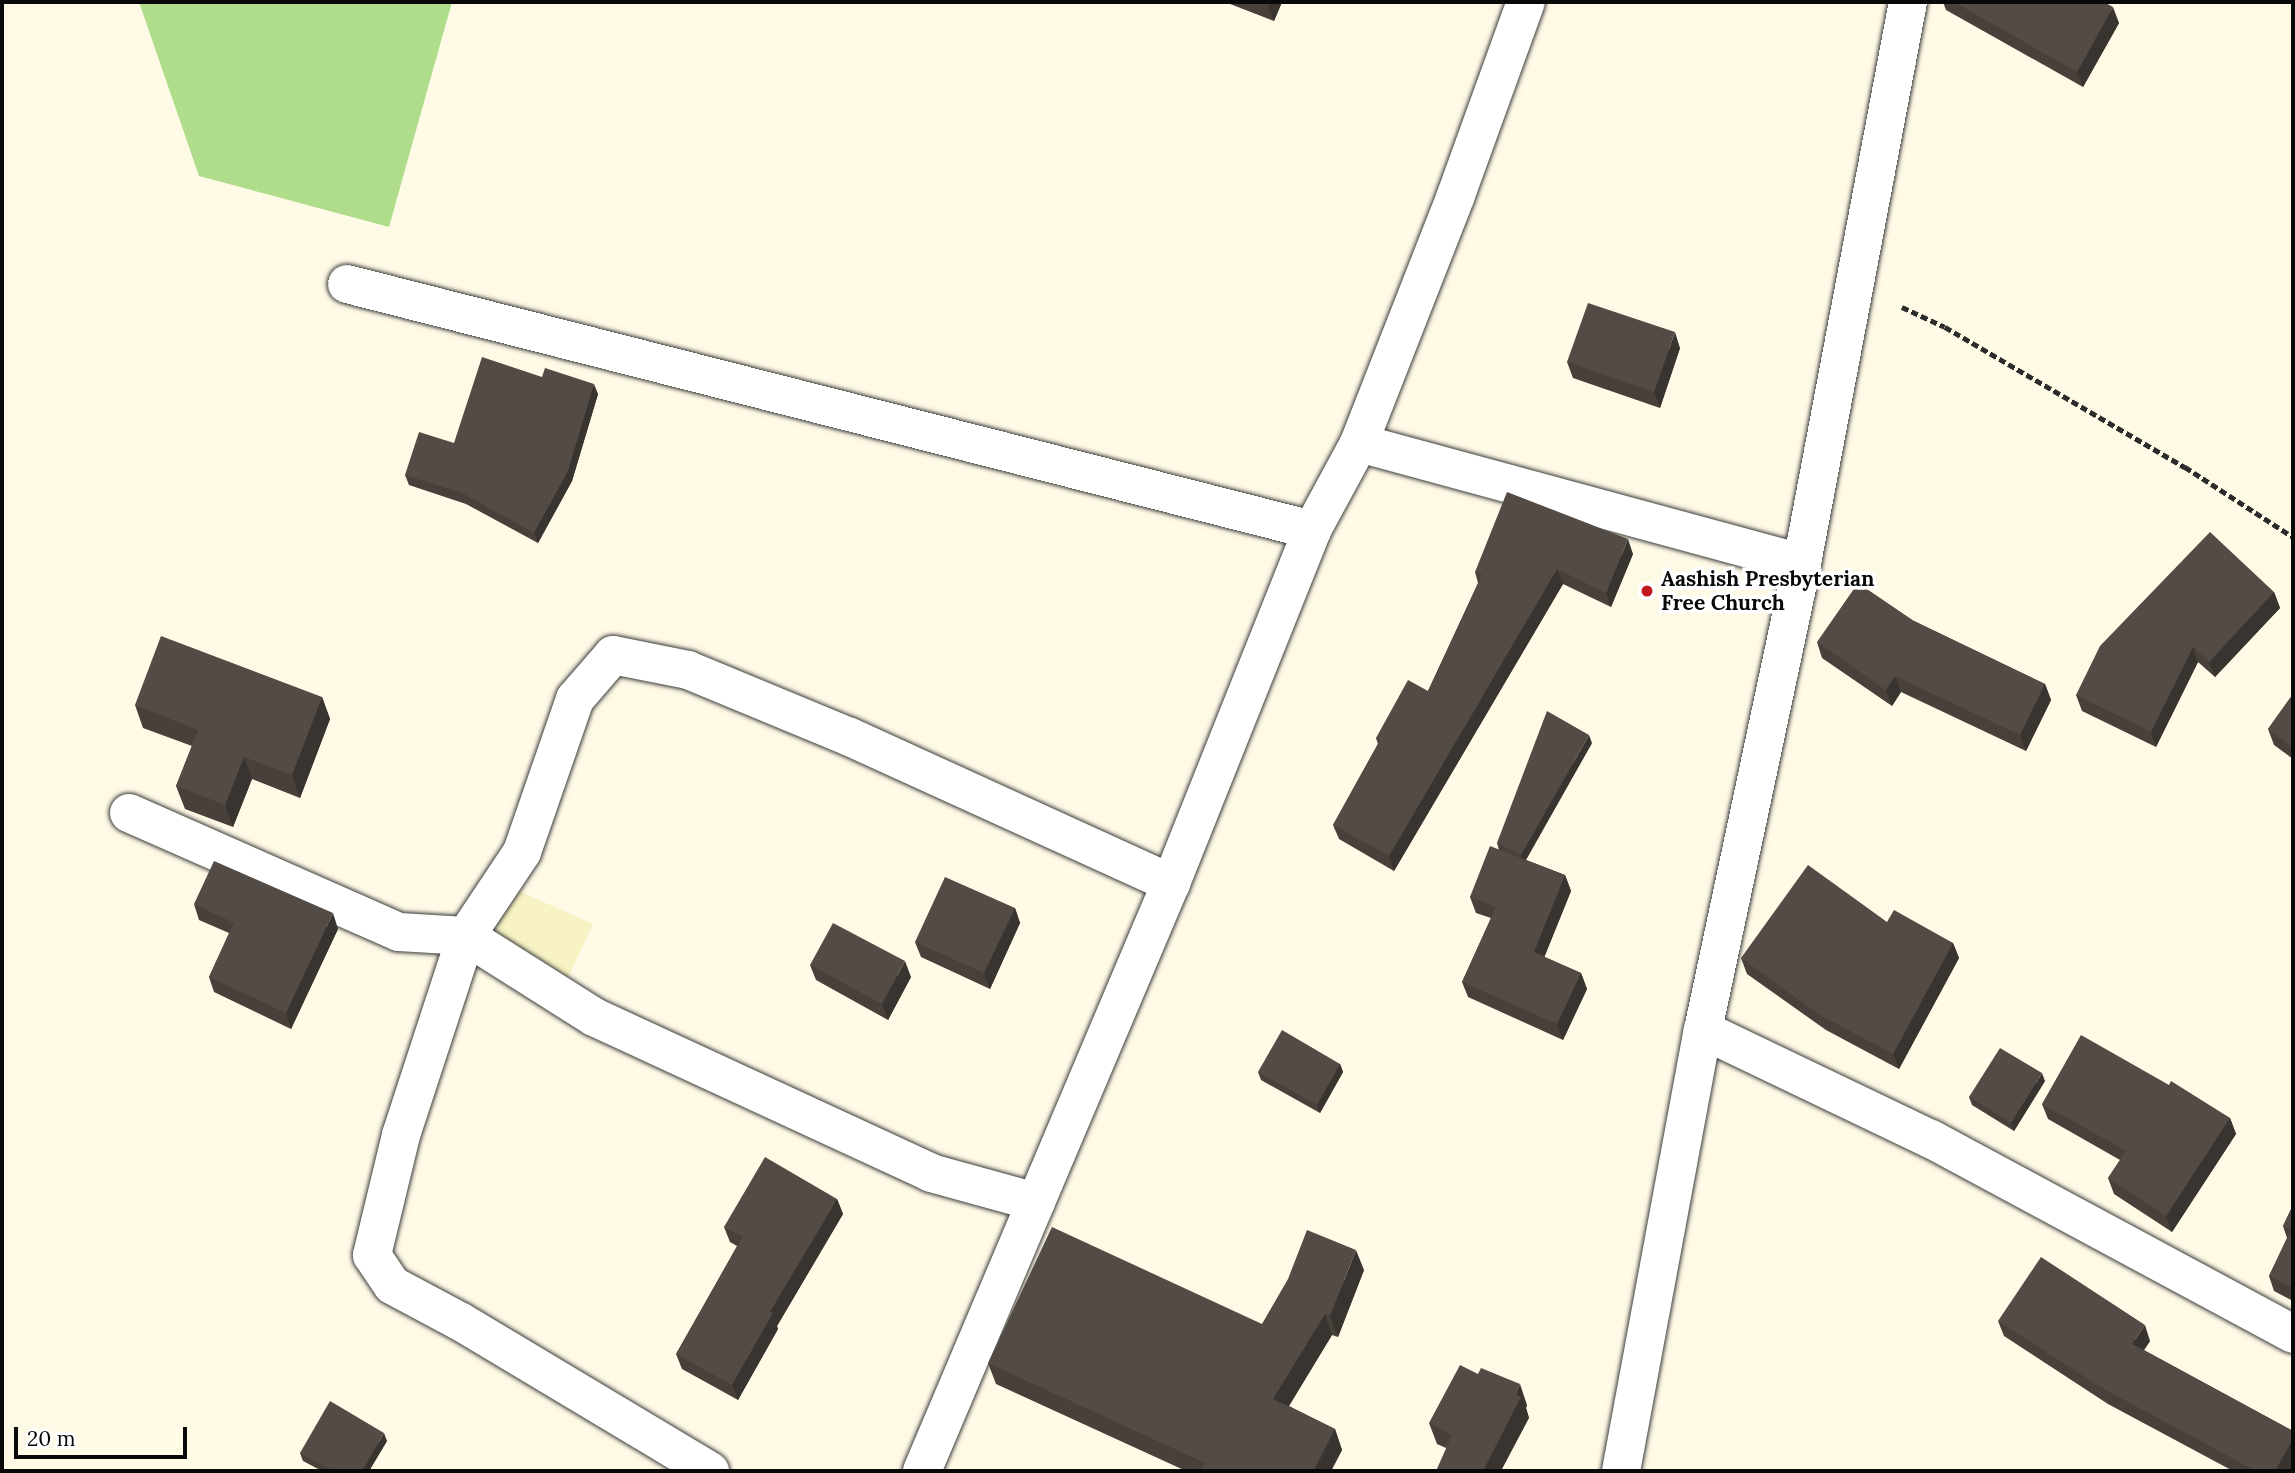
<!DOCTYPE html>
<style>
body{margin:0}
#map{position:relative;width:2295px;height:1473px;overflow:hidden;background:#fffae6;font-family:Lora,serif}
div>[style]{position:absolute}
.farmland>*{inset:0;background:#f7f3c4}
.forest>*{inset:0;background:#b0dd8c}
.path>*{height:4.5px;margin-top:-2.25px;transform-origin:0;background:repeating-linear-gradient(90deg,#2b2b2b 0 7px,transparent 0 10.5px)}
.roads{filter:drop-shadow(0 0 2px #3c3c3c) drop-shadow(0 0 2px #3c3c3c)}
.minor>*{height:38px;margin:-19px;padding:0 19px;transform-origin:19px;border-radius:19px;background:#fff}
.wall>*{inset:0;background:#47403b}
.shaded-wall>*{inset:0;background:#3a3430}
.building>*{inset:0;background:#534b45}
.dots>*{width:19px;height:19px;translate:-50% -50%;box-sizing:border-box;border:4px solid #fff;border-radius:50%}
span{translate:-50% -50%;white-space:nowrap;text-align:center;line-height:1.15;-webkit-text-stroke:7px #fff;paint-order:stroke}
.poi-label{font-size:21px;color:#090909;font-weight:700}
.left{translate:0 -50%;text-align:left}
.frame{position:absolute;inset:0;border:4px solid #090909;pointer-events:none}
.scale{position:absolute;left:14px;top:1427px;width:173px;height:32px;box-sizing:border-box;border:4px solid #090909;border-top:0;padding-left:9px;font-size:21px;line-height:24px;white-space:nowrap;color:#090909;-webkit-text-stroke:5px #fff;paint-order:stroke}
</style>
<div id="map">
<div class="farmland">
<div style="clip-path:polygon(510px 887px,593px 924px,566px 982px,485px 945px)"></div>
</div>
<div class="forest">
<div style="clip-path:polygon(139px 2px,452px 2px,389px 227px,199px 176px)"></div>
</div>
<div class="path">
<div style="left:1902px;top:307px;width:47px;rotate:24.9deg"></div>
<div style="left:1945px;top:327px;width:278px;rotate:30.3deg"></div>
<div style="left:2185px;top:467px;width:129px;rotate:32.9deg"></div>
</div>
<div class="roads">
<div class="minor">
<div style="left:347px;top:284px;width:996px;rotate:14.3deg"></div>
<div style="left:1359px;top:443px;width:266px;rotate:-68.6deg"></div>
<div style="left:1456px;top:195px;width:205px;rotate:-70.1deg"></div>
<div style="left:129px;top:813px;width:295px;rotate:23.8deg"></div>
<div style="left:399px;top:932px;width:67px;rotate:3.4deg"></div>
<div style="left:466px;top:936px;width:101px;rotate:-56.3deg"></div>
<div style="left:522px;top:852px;width:162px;rotate:-70.9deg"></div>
<div style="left:575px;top:699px;width:58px;rotate:-49.2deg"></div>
<div style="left:613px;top:655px;width:76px;rotate:11.3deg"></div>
<div style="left:688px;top:670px;width:175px;rotate:22.5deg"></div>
<div style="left:850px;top:737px;width:353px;rotate:24.5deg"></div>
<div style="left:1703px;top:1030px;width:253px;rotate:25.6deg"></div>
<div style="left:1931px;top:1139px;width:411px;rotate:28.3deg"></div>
<div style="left:710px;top:1471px;width:290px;rotate:-149.1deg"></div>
<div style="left:461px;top:1322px;width:78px;rotate:-151.8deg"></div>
<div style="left:392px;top:1285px;width:36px;rotate:-124deg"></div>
<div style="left:372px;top:1255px;width:123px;rotate:-76.4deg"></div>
<div style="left:401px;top:1135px;width:209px;rotate:-71.9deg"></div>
<div style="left:466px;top:936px;width:151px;rotate:32.3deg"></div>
<div style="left:594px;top:1017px;width:371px;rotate:24.8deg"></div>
<div style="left:931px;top:1173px;width:109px;rotate:15.4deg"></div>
<div style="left:922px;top:1471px;width:639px;rotate:-67.05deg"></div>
<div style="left:1171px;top:883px;width:380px;rotate:-68.2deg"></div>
<div style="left:1312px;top:530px;width:99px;rotate:-61.6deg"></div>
<div style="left:1359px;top:443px;width:459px;rotate:15.2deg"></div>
<div style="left:1621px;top:1471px;width:449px;rotate:-79.5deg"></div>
<div style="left:1703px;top:1030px;width:477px;rotate:-78deg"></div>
<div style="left:1802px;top:563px;width:571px;rotate:-79.3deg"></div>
</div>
</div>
<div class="wall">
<div style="clip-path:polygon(1225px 2px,1282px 2px,1274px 21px)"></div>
<div style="clip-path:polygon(1943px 2px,2104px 2px,2119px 23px,2083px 87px,1946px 10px)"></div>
<div style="clip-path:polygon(1680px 348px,1660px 408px,1573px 378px,1567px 362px)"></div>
<div style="clip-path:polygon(542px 377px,598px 394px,572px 481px,538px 543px,466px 504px,409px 485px,405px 475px,454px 443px)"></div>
<div style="clip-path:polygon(1633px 554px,1611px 607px,1563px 584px,1394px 871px,1339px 839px,1333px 825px,1378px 744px,1376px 738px,1428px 691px,1478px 583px,1475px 572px)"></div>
<div style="clip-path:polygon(2274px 592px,2280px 608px,2215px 677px,2198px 662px,2156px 747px,2082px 711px,2076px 695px)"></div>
<div style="clip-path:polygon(1914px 621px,2045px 684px,2051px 700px,2026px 751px,1901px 692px,1892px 706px,1822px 658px,1817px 642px)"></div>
<div style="clip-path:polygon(2293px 694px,2293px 759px,2274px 745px,2268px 729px)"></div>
<div style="clip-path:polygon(322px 697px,330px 719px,300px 798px,252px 779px,233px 827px,185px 809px,176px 786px,192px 746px,143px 728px,135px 705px)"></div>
<div style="clip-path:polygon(1592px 743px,1526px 860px,1565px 875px,1571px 891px,1544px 957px,1581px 973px,1587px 989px,1563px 1040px,1468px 997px,1462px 982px,1491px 918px,1476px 913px,1470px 897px,1499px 850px,1497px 843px)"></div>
<div style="clip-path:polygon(194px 904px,338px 929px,291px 1029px,214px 992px,209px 977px,229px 933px,199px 920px)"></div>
<div style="clip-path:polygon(1015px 908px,1020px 923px,990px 989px,921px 957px,915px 942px)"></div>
<div style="clip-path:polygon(1887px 922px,1953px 943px,1959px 958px,1899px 1069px,1826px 1030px,1747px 974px,1741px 958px)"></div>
<div style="clip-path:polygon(810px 965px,911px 977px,888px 1020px,816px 980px)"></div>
<div style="clip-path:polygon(1340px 1064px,1343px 1072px,1320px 1113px,1261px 1080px,1258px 1072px)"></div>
<div style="clip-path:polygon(2045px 1081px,2014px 1131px,1972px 1105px,1969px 1097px)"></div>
<div style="clip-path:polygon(2169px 1085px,2230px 1118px,2236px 1134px,2172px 1232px,2114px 1194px,2108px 1178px,2120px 1160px,2048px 1119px,2042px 1104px)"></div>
<div style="clip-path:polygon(837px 1199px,843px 1214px,777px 1326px,778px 1329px,738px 1400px,682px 1369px,676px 1354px,737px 1246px,730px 1242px,724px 1227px)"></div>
<div style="clip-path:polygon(2293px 1205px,2293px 1301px,2274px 1291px,2269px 1276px,2287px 1238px,2283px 1226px)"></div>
<div style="clip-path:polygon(1364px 1270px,1338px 1337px,1332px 1335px,1289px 1406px,1335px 1429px,1342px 1450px,1331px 1471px,1186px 1471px,996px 1384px,988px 1363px,1262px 1324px)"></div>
<div style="clip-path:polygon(1998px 1321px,2150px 1341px,2144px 1350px,2293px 1431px,2293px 1465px,2290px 1471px,2233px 1471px,2108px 1404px,2004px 1336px)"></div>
<div style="clip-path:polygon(1527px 1405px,1526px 1408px,1529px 1418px,1446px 1448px,1437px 1444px,1429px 1423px)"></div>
<div style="clip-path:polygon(387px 1441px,369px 1471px,322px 1471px,303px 1461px,300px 1453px)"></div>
</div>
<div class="shaded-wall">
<div style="clip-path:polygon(1270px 2px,1282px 2px,1274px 21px,1268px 5px)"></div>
<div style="clip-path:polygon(2113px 7px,2119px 23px,2083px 87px,2077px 72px)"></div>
<div style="clip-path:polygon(1675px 332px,1680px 348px,1660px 408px,1654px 392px)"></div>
<div style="clip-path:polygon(594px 384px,598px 394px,572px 481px,538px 543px,534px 533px)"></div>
<div style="clip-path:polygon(1628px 539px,1633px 554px,1611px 607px,1606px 593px)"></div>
<div style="clip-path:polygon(1557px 569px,1563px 584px,1394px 871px,1389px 856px)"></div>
<div style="clip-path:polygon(2274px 592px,2280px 608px,2215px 677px,2209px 662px)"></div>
<div style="clip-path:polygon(2193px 647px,2198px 662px,2156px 747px,2151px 732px)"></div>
<div style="clip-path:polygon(1895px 676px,1901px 692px,1892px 706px,1886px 690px)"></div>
<div style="clip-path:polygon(2045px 684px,2051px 700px,2026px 751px,2020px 735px)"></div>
<div style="clip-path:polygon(322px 697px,330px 719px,300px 798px,292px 775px)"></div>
<div style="clip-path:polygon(1589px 735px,1592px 743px,1524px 863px,1521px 855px)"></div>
<div style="clip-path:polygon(244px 757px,252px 779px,233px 827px,225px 805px)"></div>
<div style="clip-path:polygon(1565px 875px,1571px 891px,1540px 968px,1534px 952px)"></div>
<div style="clip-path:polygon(1015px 908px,1020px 923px,990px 989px,984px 973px)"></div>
<div style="clip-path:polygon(333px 913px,338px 929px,291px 1029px,286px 1013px)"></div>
<div style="clip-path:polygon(1953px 943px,1959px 958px,1899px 1069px,1893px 1054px)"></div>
<div style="clip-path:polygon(905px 961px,911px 977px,888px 1020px,882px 1004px)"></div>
<div style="clip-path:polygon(1581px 973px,1587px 989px,1563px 1040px,1557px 1024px)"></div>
<div style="clip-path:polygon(1340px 1064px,1343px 1072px,1320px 1113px,1317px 1105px)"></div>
<div style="clip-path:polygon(2042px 1073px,2045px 1081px,2014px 1131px,2011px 1123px)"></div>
<div style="clip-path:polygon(2230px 1118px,2236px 1134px,2172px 1232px,2166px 1216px)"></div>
<div style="clip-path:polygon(837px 1199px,843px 1214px,777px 1326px,778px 1329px,738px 1400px,732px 1385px,770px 1312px)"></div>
<div style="clip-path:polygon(1356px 1250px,1364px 1270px,1338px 1337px,1330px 1316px)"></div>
<div style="clip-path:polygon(1325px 1314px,1332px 1335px,1281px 1419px,1273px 1399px)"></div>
<div style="clip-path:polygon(2145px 1325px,2150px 1341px,2138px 1359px,2132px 1344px)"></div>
<div style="clip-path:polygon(1520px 1384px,1527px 1405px,1526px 1408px,1529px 1418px,1501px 1471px,1483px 1471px)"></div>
<div style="clip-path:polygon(1335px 1429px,1342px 1450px,1331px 1471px,1314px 1471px)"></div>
<div style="clip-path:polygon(384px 1433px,387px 1441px,369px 1471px,362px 1471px)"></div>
<div style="clip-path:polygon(2293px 1439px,2293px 1465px,2290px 1471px,2275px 1471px)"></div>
</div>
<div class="building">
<div style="clip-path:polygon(1259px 2px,1270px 2px,1268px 5px)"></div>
<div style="clip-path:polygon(1954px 2px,2104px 2px,2113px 7px,2077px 72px)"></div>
<div style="clip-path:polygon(1588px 303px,1675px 332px,1654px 392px,1567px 362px)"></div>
<div style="clip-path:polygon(482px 357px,542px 377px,545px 368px,594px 384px,568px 471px,534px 533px,462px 493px,405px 475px,419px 432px,454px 443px)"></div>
<div style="clip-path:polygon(1507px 492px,1628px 539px,1606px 593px,1557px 569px,1389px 856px,1333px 825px,1380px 740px,1376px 738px,1408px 680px,1428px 691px,1482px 575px,1475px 572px)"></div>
<div style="clip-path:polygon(2210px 532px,2274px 592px,2209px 662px,2193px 647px,2151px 732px,2076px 695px,2100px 646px)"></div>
<div style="clip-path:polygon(1858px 583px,1914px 621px,2045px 684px,2020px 735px,1895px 676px,1886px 690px,1817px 642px)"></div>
<div style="clip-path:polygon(161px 636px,322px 697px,292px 775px,244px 757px,225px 805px,176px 786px,198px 730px,135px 705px)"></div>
<div style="clip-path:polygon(2293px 694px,2293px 748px,2268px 729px)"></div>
<div style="clip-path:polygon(1547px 711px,1589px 735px,1521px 855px,1497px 843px)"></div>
<div style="clip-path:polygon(1490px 846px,1565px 875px,1534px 952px,1581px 973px,1557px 1024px,1462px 982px,1496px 907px,1470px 897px)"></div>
<div style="clip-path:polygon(214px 861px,333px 913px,286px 1013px,209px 977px,234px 923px,194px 904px)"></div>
<div style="clip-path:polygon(1808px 865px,1887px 922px,1894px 910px,1953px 943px,1893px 1054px,1820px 1015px,1741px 958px)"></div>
<div style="clip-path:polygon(945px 877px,1015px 908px,984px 973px,915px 942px)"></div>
<div style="clip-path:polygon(833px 923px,905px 961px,882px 1004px,810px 965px)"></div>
<div style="clip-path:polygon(1282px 1030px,1340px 1064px,1317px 1105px,1258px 1072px)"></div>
<div style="clip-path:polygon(2081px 1035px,2169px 1085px,2171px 1081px,2230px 1118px,2166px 1216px,2108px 1178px,2126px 1151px,2042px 1104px)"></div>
<div style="clip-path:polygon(2000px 1048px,2042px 1073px,2011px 1123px,1969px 1097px)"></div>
<div style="clip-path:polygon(765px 1157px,837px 1199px,770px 1312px,773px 1313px,732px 1385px,676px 1354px,743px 1237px,724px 1227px)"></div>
<div style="clip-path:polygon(2293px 1205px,2293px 1288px,2269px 1276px,2291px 1230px,2283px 1226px)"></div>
<div style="clip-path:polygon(1052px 1227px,1262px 1324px,1288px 1279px,1307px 1230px,1356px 1250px,1330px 1316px,1325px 1314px,1273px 1399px,1335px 1429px,1313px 1471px,1315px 1471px,1200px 1471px,1205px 1463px,988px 1363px)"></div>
<div style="clip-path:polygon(2041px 1257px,2145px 1325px,2132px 1344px,2293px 1431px,2293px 1439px,2275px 1471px,2256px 1471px,2102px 1388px,1998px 1321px)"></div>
<div style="clip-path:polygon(1460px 1365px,1478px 1374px,1481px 1368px,1520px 1384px,1516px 1394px,1521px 1397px,1483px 1471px,1436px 1471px,1452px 1435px,1429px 1423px)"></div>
<div style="clip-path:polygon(330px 1401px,384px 1433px,362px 1471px,333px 1471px,300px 1453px)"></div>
</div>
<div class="dots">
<div style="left:1647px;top:591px;background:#c2191f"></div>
</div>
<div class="poi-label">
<span class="left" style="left:1661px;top:591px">Aashish Presbyterian<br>Free Church</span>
</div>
<div class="frame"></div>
<div class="scale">20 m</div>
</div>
